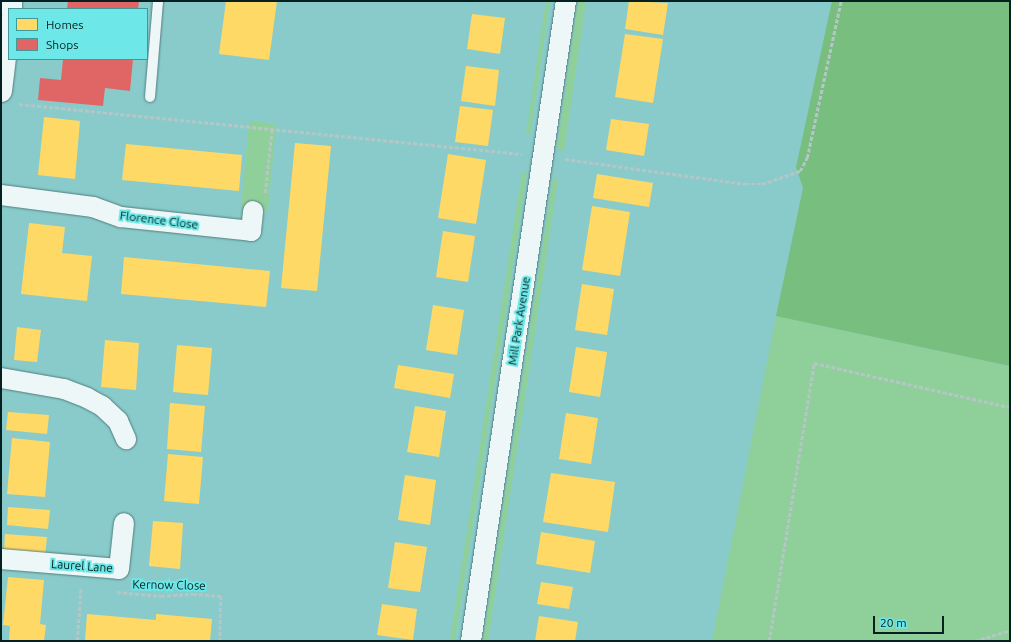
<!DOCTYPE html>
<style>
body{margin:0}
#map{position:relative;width:1011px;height:642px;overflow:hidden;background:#89cbcb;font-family:Ubuntu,sans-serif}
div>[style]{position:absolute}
.green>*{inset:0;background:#8fd09a}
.forest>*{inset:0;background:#78be7e}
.homes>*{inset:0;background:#ffd966}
.shops>*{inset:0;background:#e06666}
.path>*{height:2.5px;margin-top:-1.25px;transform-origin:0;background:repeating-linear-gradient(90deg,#b4c6c6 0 4px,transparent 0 6px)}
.roads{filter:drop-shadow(0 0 1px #537e7f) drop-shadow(0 0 1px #537e7f)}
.lane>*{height:10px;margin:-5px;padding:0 5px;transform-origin:5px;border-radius:5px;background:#edf7f7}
.street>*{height:20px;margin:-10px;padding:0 10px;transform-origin:10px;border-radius:10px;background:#edf7f7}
.secondary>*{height:22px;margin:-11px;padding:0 11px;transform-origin:11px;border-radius:11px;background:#edf7f7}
span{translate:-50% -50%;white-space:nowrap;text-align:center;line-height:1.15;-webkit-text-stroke:4px #6de7e7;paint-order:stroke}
.street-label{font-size:12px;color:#052020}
.frame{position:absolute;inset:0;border:2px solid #052020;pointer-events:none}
.legend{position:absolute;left:8px;top:8px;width:140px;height:52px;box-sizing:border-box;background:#6de7e7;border:1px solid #439797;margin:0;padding:5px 7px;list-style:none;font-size:12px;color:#052020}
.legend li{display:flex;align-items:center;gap:8px;height:20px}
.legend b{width:20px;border:1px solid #439797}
.scale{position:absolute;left:873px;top:616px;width:71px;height:18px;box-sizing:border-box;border:2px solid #052020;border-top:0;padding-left:5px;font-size:12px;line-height:14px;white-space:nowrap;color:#052020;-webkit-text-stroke:3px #6de7e7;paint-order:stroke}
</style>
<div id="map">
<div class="green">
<div style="clip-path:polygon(546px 1px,550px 1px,530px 135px,526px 134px)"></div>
<div style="clip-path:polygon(578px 1px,586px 1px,564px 151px,557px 150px)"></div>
<div style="clip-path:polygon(249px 121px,276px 124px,268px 211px,241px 209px)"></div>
<div style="clip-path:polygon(522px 172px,527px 173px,455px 641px,450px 641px)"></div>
<div style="clip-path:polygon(553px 178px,558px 179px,488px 641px,483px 641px)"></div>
<div style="clip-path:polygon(776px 316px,1010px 366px,1010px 641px,712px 641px)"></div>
</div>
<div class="forest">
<div style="clip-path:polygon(832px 1px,1010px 1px,1010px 366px,776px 316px,803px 188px,796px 167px)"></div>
</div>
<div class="homes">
<div style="clip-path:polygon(226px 1px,277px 1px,269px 60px,219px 54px)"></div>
<div style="clip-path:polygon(629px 1px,668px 3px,663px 35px,625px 29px)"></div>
<div style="clip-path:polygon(472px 14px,505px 18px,500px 54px,467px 49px)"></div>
<div style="clip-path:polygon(625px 34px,663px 39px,653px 103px,615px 97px)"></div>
<div style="clip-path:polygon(466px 66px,499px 70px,495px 106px,461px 101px)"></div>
<div style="clip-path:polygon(460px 106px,493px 110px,488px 146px,455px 142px)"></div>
<div style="clip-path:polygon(44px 117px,80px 121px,75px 179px,38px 175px)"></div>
<div style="clip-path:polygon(611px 119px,649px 124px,644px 156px,606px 150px)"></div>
<div style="clip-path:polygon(295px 143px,331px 146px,317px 291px,281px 288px)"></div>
<div style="clip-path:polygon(126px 144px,242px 155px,239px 191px,122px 180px)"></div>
<div style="clip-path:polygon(448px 154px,486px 160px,476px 224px,438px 218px)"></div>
<div style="clip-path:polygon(597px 174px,653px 183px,649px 207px,593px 198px)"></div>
<div style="clip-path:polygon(592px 206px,630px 212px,620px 276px,582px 270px)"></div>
<div style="clip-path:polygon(29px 223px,65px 227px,62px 253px,92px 256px,87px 301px,21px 294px)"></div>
<div style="clip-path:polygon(443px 231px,475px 236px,468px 282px,436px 277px)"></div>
<div style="clip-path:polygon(124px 257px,270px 271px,266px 307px,121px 294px)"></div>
<div style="clip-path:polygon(582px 284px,614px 289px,607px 335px,575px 330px)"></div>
<div style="clip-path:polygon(433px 305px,464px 310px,457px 355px,426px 350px)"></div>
<div style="clip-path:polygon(17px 327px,41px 330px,37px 362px,14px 360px)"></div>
<div style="clip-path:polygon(105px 340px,139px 343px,136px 390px,101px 387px)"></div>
<div style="clip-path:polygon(177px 345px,212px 348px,208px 395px,173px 392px)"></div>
<div style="clip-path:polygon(576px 347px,607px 352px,600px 397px,569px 392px)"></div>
<div style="clip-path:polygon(398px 365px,454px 374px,450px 398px,394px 388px)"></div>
<div style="clip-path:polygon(170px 403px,205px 406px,201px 452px,167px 449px)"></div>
<div style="clip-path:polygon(415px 406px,446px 411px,439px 457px,407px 452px)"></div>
<div style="clip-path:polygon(8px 412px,49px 415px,47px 434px,6px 430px)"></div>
<div style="clip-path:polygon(566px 413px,598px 418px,591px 464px,559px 459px)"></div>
<div style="clip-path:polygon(12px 438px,50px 442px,45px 497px,7px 494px)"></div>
<div style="clip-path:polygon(168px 454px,203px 457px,199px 504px,164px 501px)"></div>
<div style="clip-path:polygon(551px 473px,615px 482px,608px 532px,543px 522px)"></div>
<div style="clip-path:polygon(405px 475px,436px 480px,430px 525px,398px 520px)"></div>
<div style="clip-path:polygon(8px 507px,50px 510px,48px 529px,7px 525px)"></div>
<div style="clip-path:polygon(153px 521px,183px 523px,180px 569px,149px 566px)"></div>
<div style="clip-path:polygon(541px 532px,595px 541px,590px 573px,536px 564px)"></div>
<div style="clip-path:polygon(5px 534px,47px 537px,45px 556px,4px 552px)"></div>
<div style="clip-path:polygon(395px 542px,427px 547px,420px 592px,388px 588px)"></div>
<div style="clip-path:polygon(8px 577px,44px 580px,40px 624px,46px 625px,44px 641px,9px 641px,10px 626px,3px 625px)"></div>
<div style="clip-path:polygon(541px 582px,573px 587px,569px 609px,537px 604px)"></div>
<div style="clip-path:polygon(382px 604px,417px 609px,413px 640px,377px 635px)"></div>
<div style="clip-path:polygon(87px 614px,156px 620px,156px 614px,212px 619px,210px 641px,85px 641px)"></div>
<div style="clip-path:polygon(539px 616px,578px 622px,575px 641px,535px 641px)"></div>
</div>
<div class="shops">
<div style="clip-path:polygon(68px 1px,139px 1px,138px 9px,67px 9px)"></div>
<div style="clip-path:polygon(63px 59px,133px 59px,130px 91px,105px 88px,103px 106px,38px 100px,40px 78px,61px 80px)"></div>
</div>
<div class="path">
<div style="left:19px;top:104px;width:505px;rotate:5.68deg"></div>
<div style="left:565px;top:159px;width:182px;rotate:7.9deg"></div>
<div style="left:745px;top:184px;width:17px"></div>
<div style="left:762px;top:184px;width:40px;rotate:-18.9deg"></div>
<div style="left:800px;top:171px;width:15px;rotate:-62deg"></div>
<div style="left:807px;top:158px;width:161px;rotate:-77.8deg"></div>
<div style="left:265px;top:193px;width:65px;rotate:-83.9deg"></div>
<div style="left:117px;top:592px;width:44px;rotate:5.2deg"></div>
<div style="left:161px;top:596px;width:32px;rotate:-4deg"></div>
<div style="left:193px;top:594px;width:28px;rotate:4deg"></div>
<div style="left:221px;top:596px;width:45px;rotate:91.3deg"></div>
<div style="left:77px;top:641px;width:54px;rotate:-85.8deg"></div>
<div style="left:769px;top:641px;width:282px;rotate:-80.8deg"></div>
<div style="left:814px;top:363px;width:201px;rotate:12.7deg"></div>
<div style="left:975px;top:641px;width:37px;rotate:-17deg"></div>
</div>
<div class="roads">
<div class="lane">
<div style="left:150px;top:97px;width:96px;rotate:-85.2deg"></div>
</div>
<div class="street">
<div style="left:1px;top:195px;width:93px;rotate:7.4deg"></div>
<div style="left:93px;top:207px;width:30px;rotate:20deg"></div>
<div style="left:121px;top:217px;width:131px;rotate:6.1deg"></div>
<div style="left:251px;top:231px;width:20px;rotate:-84deg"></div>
<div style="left:1px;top:378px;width:64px;rotate:9.9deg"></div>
<div style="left:64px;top:389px;width:25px;rotate:21deg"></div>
<div style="left:87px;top:398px;width:17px;rotate:28deg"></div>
<div style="left:102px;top:406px;width:22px;rotate:43deg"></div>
<div style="left:118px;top:421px;width:20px;rotate:66deg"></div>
<div style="left:1px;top:559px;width:118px;rotate:4.8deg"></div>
<div style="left:119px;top:569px;width:46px;rotate:-83.8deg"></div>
<div style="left:471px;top:641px;width:647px;rotate:-81.56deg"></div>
</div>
<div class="secondary">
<div style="left:11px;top:9px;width:8px;rotate:-90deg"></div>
<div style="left:1px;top:91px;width:67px;rotate:-83.2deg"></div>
</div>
</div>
<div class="street-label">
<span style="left:159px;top:220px;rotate:7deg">Florence Close</span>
<span style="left:519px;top:321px;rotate:-81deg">Mill Park Avenue</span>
<span style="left:82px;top:566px;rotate:4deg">Laurel Lane</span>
<span style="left:169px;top:585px;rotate:1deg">Kernow Close</span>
</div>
<div class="frame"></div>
<ul class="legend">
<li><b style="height:11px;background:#ffd966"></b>Homes</li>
<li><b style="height:11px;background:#e06666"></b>Shops</li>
</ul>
<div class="scale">20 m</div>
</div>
